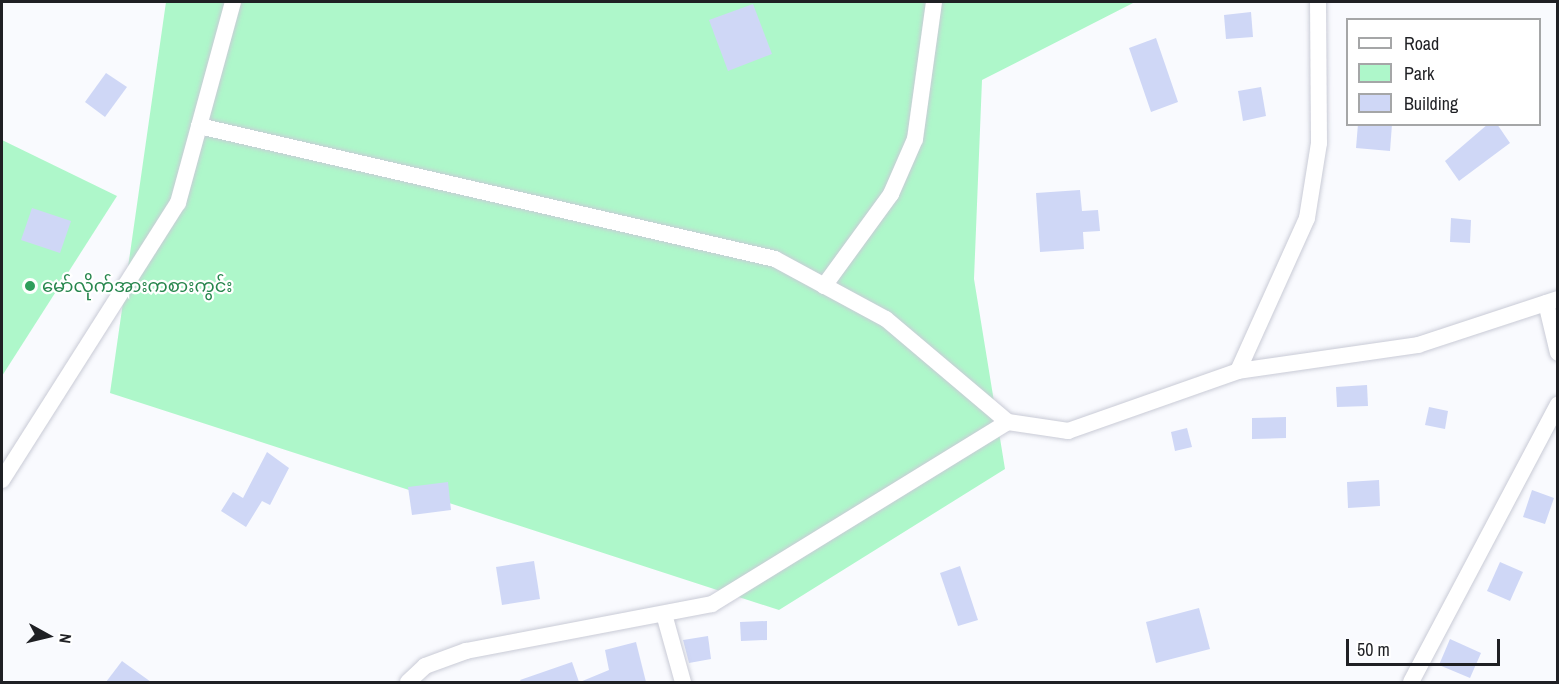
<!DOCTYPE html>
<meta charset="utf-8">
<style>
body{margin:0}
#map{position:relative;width:1559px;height:684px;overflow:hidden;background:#f9fafe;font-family:"Archivo Narrow","Noto Sans Myanmar",sans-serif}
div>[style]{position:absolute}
.green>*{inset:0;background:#aef7ca}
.building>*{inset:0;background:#cfd7f6}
.roads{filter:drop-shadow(0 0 2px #c9cbd6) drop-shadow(0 0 2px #c9cbd6)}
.minor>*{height:16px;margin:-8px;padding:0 8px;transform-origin:8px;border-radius:8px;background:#fff}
.dots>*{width:16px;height:16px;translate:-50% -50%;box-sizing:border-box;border:3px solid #fff;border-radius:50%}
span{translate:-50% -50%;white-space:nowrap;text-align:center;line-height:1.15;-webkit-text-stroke:4.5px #fff;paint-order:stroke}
.leisure-label{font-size:18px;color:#27864d}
.left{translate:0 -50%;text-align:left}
.frame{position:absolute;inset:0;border:3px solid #1f2024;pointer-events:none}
.legend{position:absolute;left:1346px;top:18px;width:195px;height:108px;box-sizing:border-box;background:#fff;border:2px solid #a5a6a7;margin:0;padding:8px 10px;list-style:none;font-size:18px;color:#1f2024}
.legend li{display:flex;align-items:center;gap:12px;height:30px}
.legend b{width:30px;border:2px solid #a5a6a7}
.north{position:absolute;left:18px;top:606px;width:60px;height:60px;-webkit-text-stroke:4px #fff;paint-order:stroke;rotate:98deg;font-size:16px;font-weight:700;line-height:24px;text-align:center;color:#1f2024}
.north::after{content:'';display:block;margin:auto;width:21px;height:27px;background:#1f2024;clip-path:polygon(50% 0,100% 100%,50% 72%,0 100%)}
.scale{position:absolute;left:1346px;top:639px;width:154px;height:27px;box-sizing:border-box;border:3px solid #1f2024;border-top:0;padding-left:8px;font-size:18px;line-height:21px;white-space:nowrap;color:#1f2024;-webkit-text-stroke:4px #fff;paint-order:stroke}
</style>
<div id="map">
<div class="green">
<div style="clip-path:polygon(166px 2px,1135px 2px,982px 80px,974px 279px,1005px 469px,779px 610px,110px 393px)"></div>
<div style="clip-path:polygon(2px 140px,117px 196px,2px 376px)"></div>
</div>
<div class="building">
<div style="clip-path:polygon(753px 4px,772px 54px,728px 71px,709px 20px)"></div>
<div style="clip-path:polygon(1251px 12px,1253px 37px,1226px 39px,1224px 15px)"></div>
<div style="clip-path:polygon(1156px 38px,1178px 102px,1151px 112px,1129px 48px)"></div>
<div style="clip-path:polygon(106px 73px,127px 87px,105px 117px,85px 102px)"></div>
<div style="clip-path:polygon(1261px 87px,1266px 116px,1243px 121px,1238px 91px)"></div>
<div style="clip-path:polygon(1358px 124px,1392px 124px,1390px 151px,1356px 148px)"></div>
<div style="clip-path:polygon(1488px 124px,1497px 124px,1510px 143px,1459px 181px,1445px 161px)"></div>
<div style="clip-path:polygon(1080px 190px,1082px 211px,1098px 210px,1100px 231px,1083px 232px,1084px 249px,1040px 252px,1036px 193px)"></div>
<div style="clip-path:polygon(32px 208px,71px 221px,60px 253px,21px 240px)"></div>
<div style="clip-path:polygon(1451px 218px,1471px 220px,1470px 243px,1450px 242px)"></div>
<div style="clip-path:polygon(1367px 385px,1368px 406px,1337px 407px,1336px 387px)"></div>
<div style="clip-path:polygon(1429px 407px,1448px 411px,1445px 429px,1425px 425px)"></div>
<div style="clip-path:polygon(1286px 417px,1286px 438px,1252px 439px,1252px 418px)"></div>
<div style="clip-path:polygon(1187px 428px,1192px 447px,1175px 451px,1171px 432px)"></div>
<div style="clip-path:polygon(267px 452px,289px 468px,270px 505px,262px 501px,246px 527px,221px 511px,233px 492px,243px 498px)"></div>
<div style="clip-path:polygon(1379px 480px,1380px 506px,1348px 508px,1347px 482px)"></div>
<div style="clip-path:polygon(448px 482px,451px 510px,412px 515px,408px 487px)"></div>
<div style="clip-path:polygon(1532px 490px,1554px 498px,1545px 524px,1523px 517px)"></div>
<div style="clip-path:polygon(534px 561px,540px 599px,502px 605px,496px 567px)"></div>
<div style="clip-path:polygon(1500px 562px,1523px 572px,1510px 601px,1487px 591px)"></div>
<div style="clip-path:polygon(960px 566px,978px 620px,958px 626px,940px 573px)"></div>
<div style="clip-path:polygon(1199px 608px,1210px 649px,1156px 663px,1146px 622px)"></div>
<div style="clip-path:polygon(767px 621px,767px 640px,741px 641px,740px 622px)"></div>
<div style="clip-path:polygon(708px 636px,711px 659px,689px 663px,683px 640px)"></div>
<div style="clip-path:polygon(1450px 639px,1481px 653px,1470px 678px,1439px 665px)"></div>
<div style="clip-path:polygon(636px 642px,646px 682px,580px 682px,609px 670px,605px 650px)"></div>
<div style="clip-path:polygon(122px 661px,151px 682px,106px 682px)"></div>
<div style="clip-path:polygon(572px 662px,579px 682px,521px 682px,520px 680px)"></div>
</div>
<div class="roads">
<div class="minor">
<div style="left:199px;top:126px;width:591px;rotate:13deg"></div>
<div style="left:775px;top:259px;width:126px;rotate:28.4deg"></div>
<div style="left:886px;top:319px;width:160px;rotate:40.2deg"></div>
<div style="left:1008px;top:422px;width:61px;rotate:8.5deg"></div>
<div style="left:1068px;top:431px;width:180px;rotate:-19.4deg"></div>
<div style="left:1238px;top:371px;width:182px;rotate:-8.2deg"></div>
<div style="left:1418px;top:345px;width:147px;rotate:-18.2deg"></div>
<div style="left:824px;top:286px;width:114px;rotate:-53.9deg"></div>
<div style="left:891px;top:194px;width:60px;rotate:-66.4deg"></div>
<div style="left:915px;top:139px;width:138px;rotate:-82.1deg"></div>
<div style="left:1546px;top:303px;width:51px;rotate:76.5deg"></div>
<div style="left:1238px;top:371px;width:168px;rotate:-65.7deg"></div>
<div style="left:1307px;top:218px;width:76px;rotate:-80.9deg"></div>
<div style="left:1319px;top:143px;width:141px;rotate:-90.4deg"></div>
<div style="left:2px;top:480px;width:328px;rotate:-57.6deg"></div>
<div style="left:178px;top:203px;width:208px;rotate:-74.7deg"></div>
<div style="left:664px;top:614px;width:71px;rotate:74.4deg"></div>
<div style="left:408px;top:682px;width:23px;rotate:-43deg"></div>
<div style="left:425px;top:666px;width:44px;rotate:-20.1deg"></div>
<div style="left:466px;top:651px;width:250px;rotate:-10.8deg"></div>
<div style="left:712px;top:604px;width:347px;rotate:-31.6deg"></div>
<div style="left:1411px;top:682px;width:314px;rotate:-62.1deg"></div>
</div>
</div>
<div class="dots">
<div style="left:30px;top:286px;background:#2e9e5b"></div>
</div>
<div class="leisure-label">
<span class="left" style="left:42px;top:286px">မော်လိုက်အားကစားကွင်း</span>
</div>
<div class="frame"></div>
<ul class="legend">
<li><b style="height:8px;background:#fff"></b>Road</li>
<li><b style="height:16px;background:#aef7ca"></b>Park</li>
<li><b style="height:16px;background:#cfd7f6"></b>Building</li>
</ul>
<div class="north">N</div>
<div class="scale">50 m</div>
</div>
